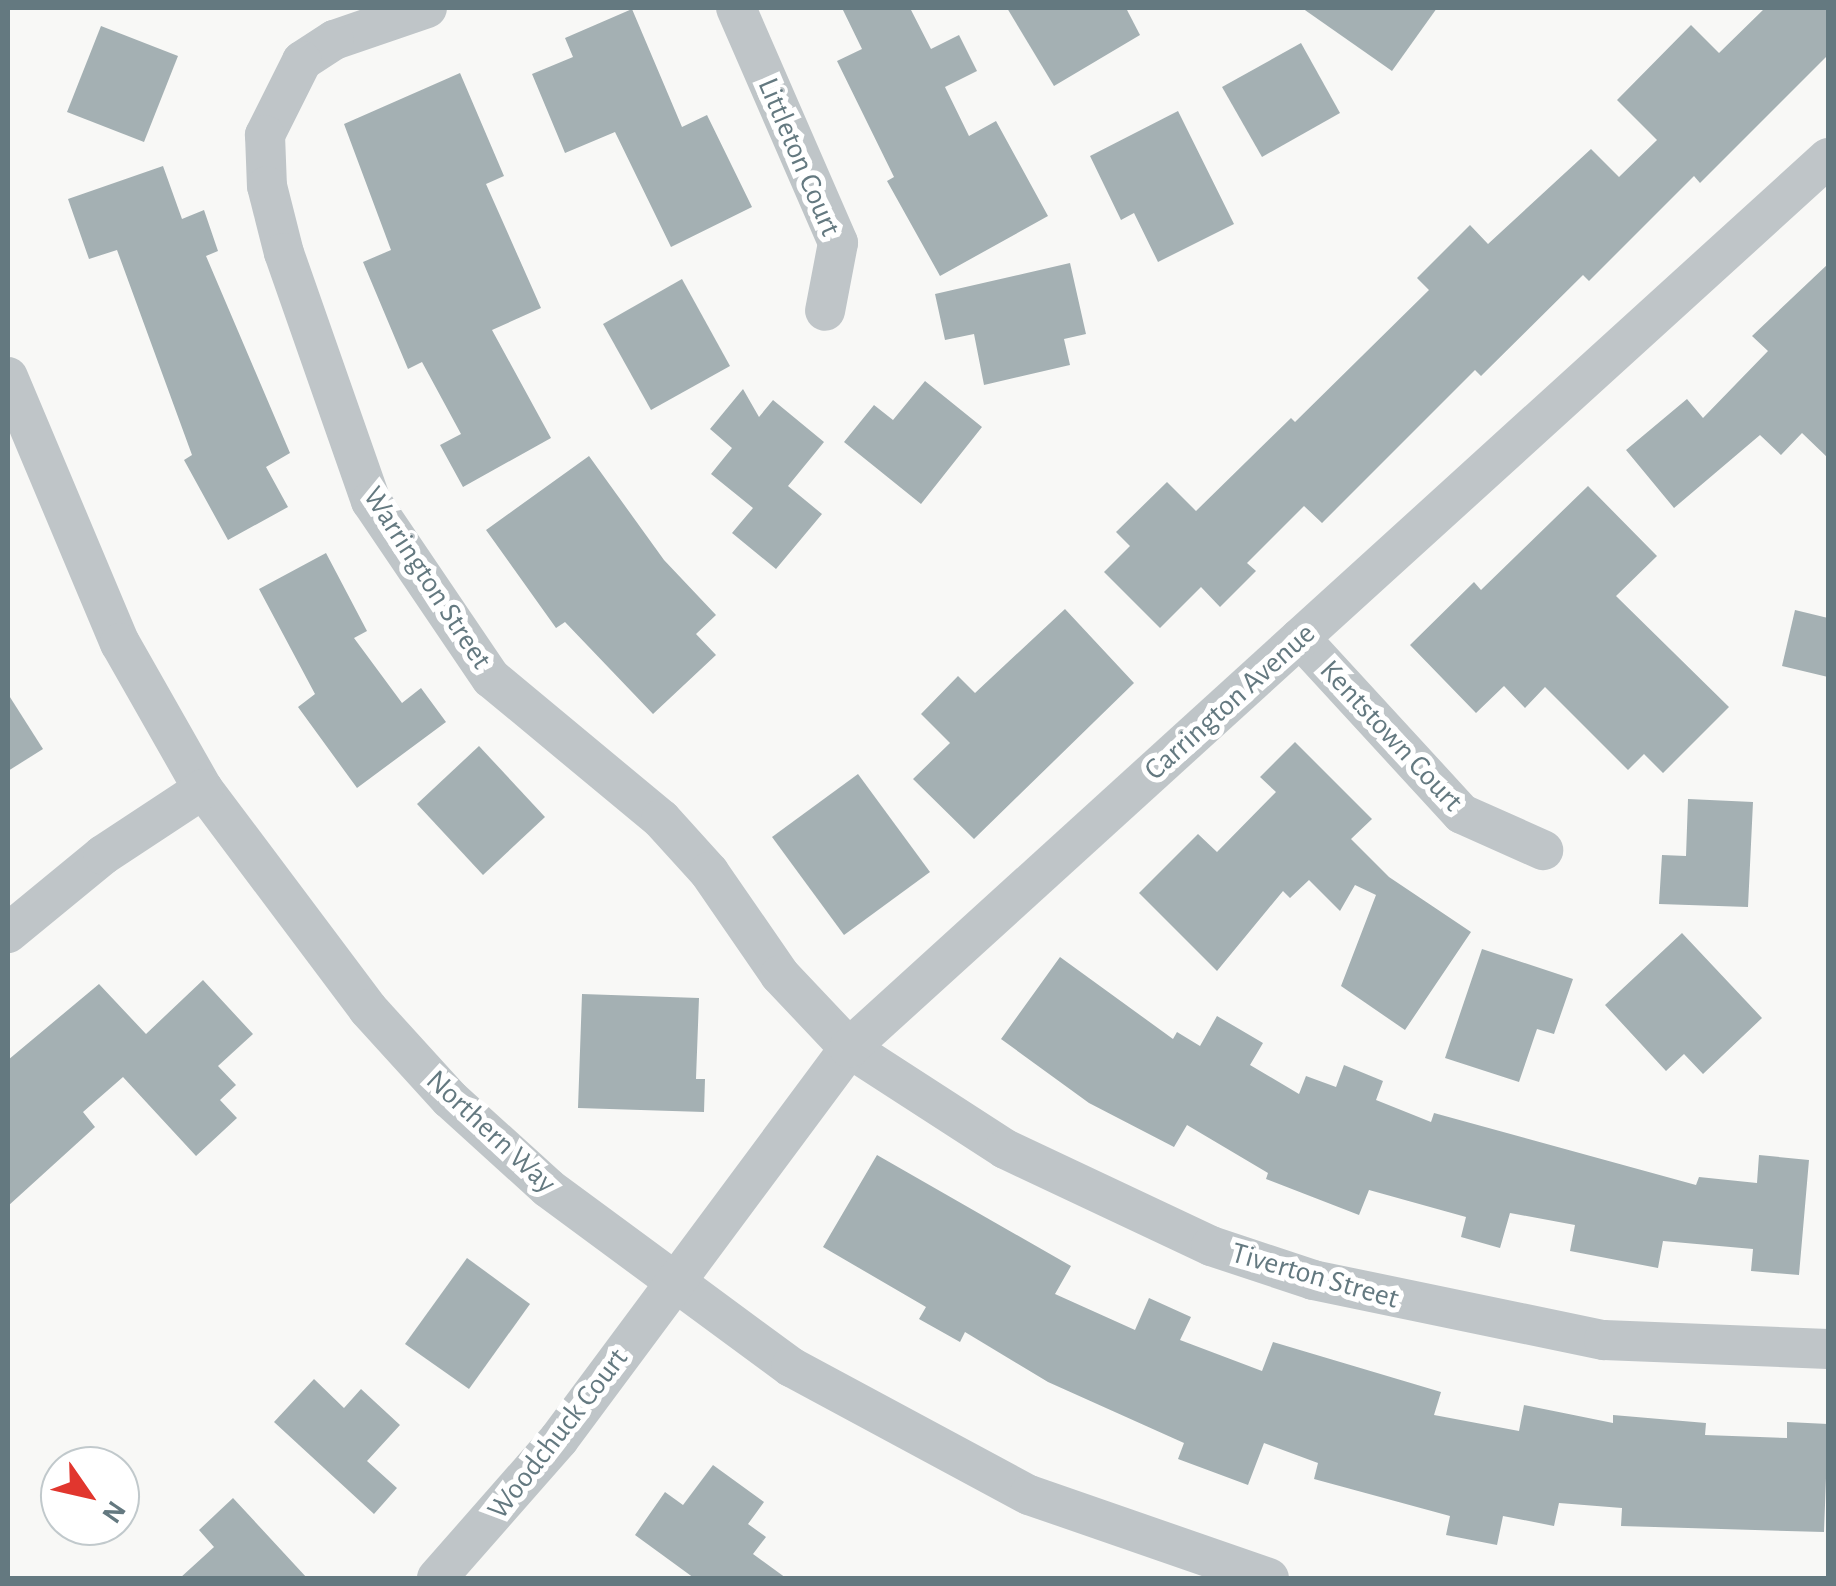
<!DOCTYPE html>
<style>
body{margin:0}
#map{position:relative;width:1836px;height:1586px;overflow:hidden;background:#f8f8f6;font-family:"Alegreya Sans",sans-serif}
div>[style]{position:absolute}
.building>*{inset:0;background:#a4b0b3}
.minor>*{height:40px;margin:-20px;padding:0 20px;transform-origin:20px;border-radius:20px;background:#bfc5c8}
span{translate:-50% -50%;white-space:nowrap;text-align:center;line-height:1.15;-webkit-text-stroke:10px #fff;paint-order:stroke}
.street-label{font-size:30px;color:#647980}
.frame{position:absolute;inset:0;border:10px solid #647980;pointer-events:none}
.north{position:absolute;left:40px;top:1446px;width:100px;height:100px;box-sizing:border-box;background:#fff;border:2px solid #c1c9cc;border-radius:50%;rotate:124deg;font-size:28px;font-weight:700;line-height:40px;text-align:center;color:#647980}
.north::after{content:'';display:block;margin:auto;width:35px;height:45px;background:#e1362e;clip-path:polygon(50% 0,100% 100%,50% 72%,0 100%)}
</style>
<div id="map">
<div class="building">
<div style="clip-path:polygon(842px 8px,910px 8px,931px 49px,959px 35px,977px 71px,945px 87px,969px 136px,996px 121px,1048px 216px,940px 276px,887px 181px,894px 177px,837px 61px,862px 49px)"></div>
<div style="clip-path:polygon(1007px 8px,1126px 8px,1140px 35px,1054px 86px)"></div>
<div style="clip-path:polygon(1302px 8px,1437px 8px,1392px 71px)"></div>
<div style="clip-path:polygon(1765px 8px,1828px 8px,1828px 55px,1700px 183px,1694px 176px,1589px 281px,1583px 275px,1481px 376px,1475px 370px,1322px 523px,1304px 506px,1247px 563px,1256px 571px,1220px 607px,1201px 587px,1160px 628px,1104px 572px,1130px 546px,1116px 532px,1167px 482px,1196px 511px,1291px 418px,1295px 422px,1429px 290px,1417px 278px,1470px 225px,1488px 244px,1591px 149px,1619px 177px,1657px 140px,1617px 100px,1691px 25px,1719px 53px)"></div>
<div style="clip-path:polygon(632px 9px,682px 127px,707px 115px,752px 207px,671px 247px,615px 132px,565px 153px,532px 74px,573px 57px,565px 38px)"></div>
<div style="clip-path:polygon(101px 26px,178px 56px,144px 142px,67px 112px)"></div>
<div style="clip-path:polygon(1301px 43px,1340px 113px,1262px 157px,1222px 87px)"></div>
<div style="clip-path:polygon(460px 73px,504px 176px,486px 184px,541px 308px,492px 330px,551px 438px,463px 487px,440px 445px,461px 434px,422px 362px,408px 369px,363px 262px,391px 250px,344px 124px)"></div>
<div style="clip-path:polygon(1178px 111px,1234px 224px,1158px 262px,1134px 213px,1121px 220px,1090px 156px)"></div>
<div style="clip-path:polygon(163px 166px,182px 219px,204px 210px,218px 251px,206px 256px,290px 453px,266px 467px,288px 507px,228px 540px,184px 460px,192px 455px,117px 250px,89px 259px,68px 199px)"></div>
<div style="clip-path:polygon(1070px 263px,1086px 334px,1064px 339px,1070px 365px,984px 385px,974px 334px,945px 340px,935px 294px)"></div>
<div style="clip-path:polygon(1828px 264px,1828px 458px,1802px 433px,1781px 455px,1760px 435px,1674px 508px,1626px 450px,1687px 399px,1703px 418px,1768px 351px,1752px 336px)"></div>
<div style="clip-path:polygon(682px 279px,730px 366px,651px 410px,603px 324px)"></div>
<div style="clip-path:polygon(925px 381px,982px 427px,921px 504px,844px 442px,874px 405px,893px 420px)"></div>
<div style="clip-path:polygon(743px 389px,759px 417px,773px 400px,824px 442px,788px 486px,822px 514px,776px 569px,732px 533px,753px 508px,711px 474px,732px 448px,710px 429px)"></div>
<div style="clip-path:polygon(589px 456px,664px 560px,716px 615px,696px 634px,716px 655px,653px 714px,565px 622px,556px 628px,486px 530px)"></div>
<div style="clip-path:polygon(1588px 486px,1657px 556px,1616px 596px,1729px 707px,1663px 773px,1644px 754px,1628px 770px,1545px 687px,1525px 708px,1504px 686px,1476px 713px,1410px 645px,1474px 582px,1481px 590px)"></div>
<div style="clip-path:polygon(326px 553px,367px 631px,354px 638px,402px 703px,421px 688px,446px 722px,357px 788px,298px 707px,315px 694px,259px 589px)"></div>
<div style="clip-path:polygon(1065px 609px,1134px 683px,974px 839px,913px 779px,950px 743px,921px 714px,958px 676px,975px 693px)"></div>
<div style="clip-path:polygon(1795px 610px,1828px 618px,1828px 677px,1782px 666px)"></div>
<div style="clip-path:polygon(8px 694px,43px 749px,8px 771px)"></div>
<div style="clip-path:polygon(1295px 742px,1372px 819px,1351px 839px,1389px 877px,1471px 932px,1405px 1030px,1341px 986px,1376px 895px,1355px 885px,1340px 911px,1309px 880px,1290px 898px,1283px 891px,1217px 971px,1139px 893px,1198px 834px,1217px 852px,1276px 792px,1260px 777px)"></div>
<div style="clip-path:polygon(479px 746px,545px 817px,483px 875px,417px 804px)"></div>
<div style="clip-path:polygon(858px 774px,930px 872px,844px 935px,772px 837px)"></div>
<div style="clip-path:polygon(1688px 799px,1753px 802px,1748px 907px,1659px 904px,1662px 855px,1686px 856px)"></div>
<div style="clip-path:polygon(1682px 933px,1762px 1018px,1703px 1074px,1684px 1054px,1666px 1071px,1605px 1005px)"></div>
<div style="clip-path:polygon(1482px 949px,1573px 979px,1554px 1034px,1537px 1029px,1519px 1082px,1445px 1058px)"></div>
<div style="clip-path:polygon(1060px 957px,1173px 1039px,1177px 1032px,1200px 1046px,1217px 1016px,1263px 1043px,1250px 1065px,1299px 1094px,1306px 1076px,1336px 1087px,1344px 1065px,1383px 1081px,1376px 1100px,1431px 1122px,1434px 1113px,1696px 1185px,1699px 1177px,1757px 1183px,1759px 1155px,1809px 1160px,1799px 1275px,1751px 1271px,1753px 1249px,1663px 1241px,1658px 1268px,1570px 1251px,1575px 1225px,1510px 1213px,1500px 1248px,1461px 1237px,1466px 1217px,1369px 1190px,1359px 1215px,1266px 1179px,1268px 1173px,1187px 1125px,1174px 1147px,1089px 1103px,1001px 1039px)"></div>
<div style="clip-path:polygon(203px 980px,253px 1034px,218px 1066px,236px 1085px,220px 1100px,237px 1118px,196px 1156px,123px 1077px,83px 1112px,95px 1127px,8px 1206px,8px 1060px,99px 984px,146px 1034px)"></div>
<div style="clip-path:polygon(582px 994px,699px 998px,696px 1079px,705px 1079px,704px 1112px,578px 1108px)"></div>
<div style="clip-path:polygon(877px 1155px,1071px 1266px,1055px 1294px,1135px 1330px,1149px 1298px,1191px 1317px,1180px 1340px,1262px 1371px,1273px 1342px,1441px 1392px,1434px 1415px,1519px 1431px,1524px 1405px,1613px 1423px,1613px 1415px,1706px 1423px,1705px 1435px,1787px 1438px,1787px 1422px,1828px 1424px,1824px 1532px,1621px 1526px,1622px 1508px,1559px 1503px,1554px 1526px,1503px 1516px,1497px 1545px,1446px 1535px,1450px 1516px,1314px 1479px,1318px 1463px,1264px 1443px,1248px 1485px,1178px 1459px,1184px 1443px,1048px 1382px,965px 1332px,960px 1342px,919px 1319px,926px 1307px,823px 1247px)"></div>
<div style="clip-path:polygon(467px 1258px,530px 1304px,469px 1389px,405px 1344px)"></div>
<div style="clip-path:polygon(314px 1379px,344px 1408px,361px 1389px,400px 1425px,367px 1461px,397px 1488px,374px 1514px,274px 1422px)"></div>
<div style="clip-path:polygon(713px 1465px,764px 1502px,748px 1524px,766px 1537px,753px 1554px,786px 1578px,694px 1578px,635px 1535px,665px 1492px,683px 1505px)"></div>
<div style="clip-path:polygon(233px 1498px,307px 1578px,180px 1578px,214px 1547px,199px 1530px)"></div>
</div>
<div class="minor">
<div style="left:427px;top:8px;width:98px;rotate:161deg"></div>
<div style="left:334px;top:40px;width:38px;rotate:147deg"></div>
<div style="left:302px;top:61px;width:83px;rotate:116.6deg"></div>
<div style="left:265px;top:135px;width:51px;rotate:87.8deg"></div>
<div style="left:267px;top:186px;width:69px;rotate:75.8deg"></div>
<div style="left:284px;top:253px;width:263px;rotate:70.7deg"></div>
<div style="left:371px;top:501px;width:214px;rotate:55.9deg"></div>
<div style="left:491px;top:678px;width:221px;rotate:39.7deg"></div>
<div style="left:661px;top:819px;width:72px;rotate:47.8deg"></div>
<div style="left:709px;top:872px;width:125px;rotate:55.4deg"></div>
<div style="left:780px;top:975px;width:100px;rotate:46.6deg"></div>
<div style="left:849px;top:1048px;width:186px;rotate:32.9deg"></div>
<div style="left:1005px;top:1149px;width:228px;rotate:25.2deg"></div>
<div style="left:1211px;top:1246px;width:108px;rotate:18.4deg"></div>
<div style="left:1313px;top:1280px;width:297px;rotate:11.7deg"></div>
<div style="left:1604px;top:1340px;width:224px;rotate:2.3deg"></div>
<div style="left:736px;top:8px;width:256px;rotate:66.5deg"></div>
<div style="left:838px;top:243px;width:69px;rotate:100.8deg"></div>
<div style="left:8px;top:377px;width:289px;rotate:67.2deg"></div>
<div style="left:120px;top:643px;width:168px;rotate:60.4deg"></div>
<div style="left:203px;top:789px;width:275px;rotate:53.1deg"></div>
<div style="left:368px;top:1009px;width:122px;rotate:47.7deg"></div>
<div style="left:450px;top:1099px;width:132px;rotate:42.2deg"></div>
<div style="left:548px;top:1188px;width:302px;rotate:36.4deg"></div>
<div style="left:791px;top:1367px;width:270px;rotate:28.3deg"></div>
<div style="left:1029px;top:1495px;width:254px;rotate:19.1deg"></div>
<div style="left:1300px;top:638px;width:239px;rotate:47.4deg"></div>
<div style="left:1462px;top:814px;width:89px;rotate:24deg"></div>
<div style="left:8px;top:933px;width:123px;rotate:-39.4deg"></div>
<div style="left:103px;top:855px;width:120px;rotate:-33.4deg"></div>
<div style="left:437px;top:1578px;width:185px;rotate:-48.7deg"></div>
<div style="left:559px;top:1439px;width:487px;rotate:-53.4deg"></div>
<div style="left:849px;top:1048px;width:1323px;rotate:-42.27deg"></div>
</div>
<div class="street-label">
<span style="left:799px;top:157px;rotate:67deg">Littleton Court</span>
<span style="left:427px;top:578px;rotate:57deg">Warrington Street</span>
<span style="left:1230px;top:702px;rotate:-42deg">Carrington Avenue</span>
<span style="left:1391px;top:736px;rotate:47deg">Kentstown Court</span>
<span style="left:491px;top:1132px;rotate:43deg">Northern Way</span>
<span style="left:1315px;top:1276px;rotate:16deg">Tiverton Street</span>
<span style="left:558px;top:1434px;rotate:-52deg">Woodchuck Court</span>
</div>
<div class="frame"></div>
<div class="north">N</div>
</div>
